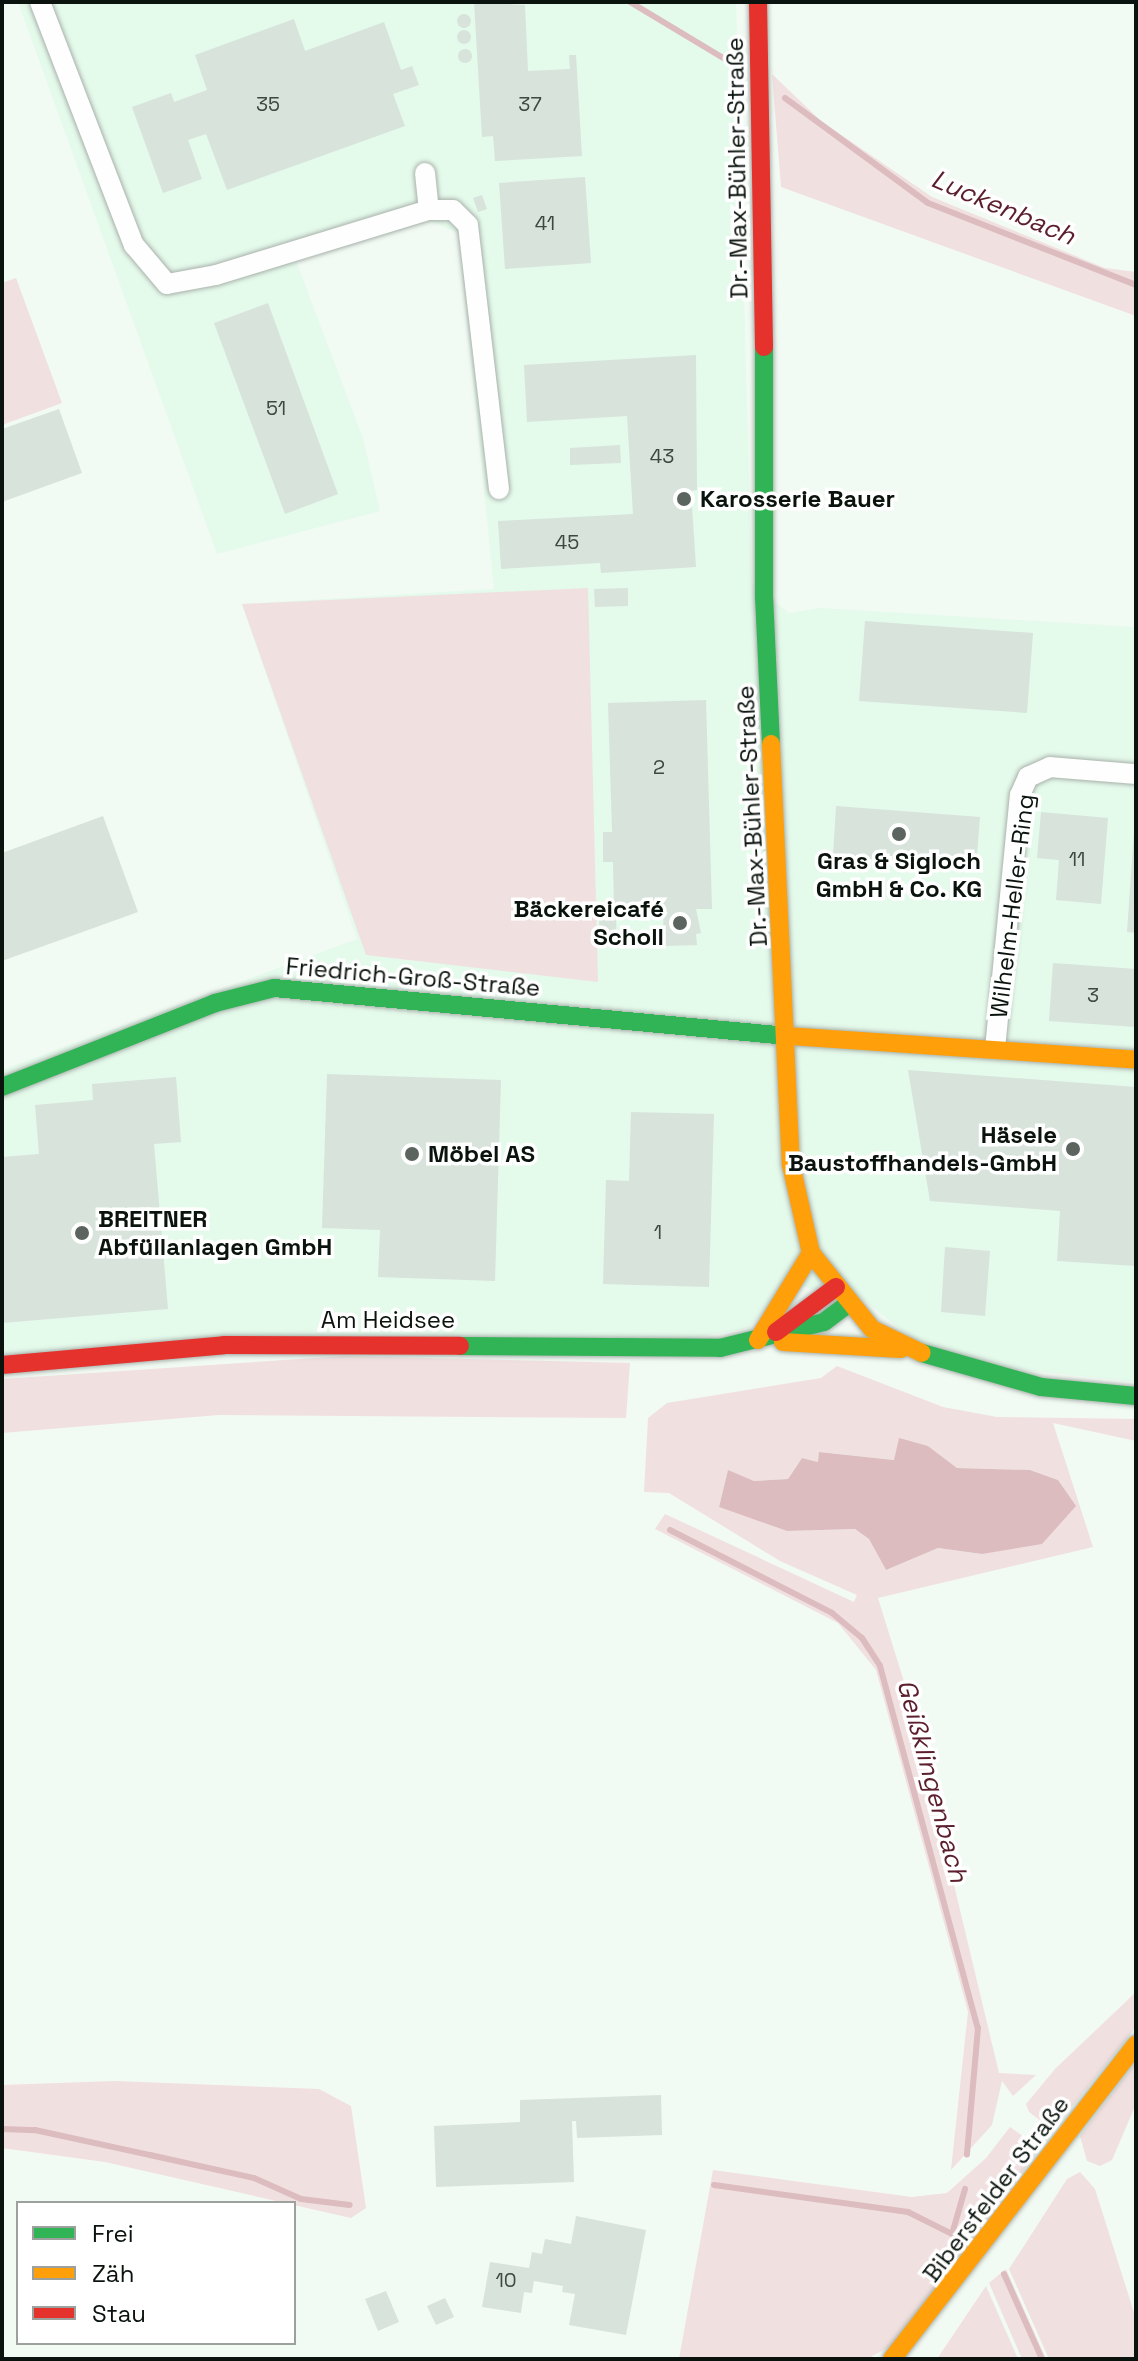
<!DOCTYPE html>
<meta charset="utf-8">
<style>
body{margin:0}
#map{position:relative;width:1138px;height:2361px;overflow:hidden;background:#f2faf4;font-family:"Space Grotesk",sans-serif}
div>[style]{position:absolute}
.built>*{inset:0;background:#e4faeb}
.green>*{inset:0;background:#f1e0e0}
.water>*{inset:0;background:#dcbcbe}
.stream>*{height:6px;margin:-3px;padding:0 3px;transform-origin:3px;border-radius:3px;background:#dcbcbe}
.building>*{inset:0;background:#d7e3db}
.round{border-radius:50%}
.roads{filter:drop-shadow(0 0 2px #a9b1ab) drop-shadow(0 0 2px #a9b1ab)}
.street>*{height:20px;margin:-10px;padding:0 10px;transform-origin:10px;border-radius:10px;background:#fdfefd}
.fast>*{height:18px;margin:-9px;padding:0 9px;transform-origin:9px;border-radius:9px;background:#30b455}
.slow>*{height:18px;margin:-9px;padding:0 9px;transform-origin:9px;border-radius:9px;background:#ff9f0a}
.jam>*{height:18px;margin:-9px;padding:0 9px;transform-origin:9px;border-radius:9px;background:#e5322d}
.dots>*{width:22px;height:22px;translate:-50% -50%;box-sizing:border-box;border:4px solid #fff;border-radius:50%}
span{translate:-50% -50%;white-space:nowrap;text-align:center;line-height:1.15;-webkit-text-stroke:7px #fff;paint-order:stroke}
.number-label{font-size:20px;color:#3e4842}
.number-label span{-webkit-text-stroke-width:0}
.street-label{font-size:24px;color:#0a130d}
.poi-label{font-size:24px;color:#0a130d;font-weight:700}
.left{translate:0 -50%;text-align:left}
.right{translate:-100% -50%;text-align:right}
.water-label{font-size:26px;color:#5b1e2c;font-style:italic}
.frame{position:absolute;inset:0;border:4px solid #0a130d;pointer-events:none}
.legend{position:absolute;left:16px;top:2201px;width:280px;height:144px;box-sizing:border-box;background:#fff;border:2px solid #9da19e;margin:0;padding:10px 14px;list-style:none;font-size:24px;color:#0a130d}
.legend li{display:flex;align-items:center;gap:16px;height:40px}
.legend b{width:40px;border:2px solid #9da19e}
</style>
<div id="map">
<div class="built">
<div style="clip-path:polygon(18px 2px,736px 2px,752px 584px,789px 613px,820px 608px,1136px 627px,1136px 1382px,989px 1366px,914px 1340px,856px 1294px,843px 1298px,788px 1282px,749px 1328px,694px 1338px,2px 1355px,2px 1070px,357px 939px,242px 604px,494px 589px,458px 233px,431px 221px,296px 261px,363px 438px,380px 511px,217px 554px)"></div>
</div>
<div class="green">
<div style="clip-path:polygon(772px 74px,821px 121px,932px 197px,1105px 268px,1136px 272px,1136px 316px,781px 187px)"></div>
<div style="clip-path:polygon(16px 278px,62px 403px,2px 425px,2px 283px)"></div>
<div style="clip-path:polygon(588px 588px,598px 982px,366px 955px,242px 604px)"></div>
<div style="clip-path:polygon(344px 1356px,630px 1363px,626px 1418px,219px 1415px,2px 1433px,2px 1379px)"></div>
<div style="clip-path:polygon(evenodd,837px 1366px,943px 1407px,997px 1417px,1136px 1419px,1136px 1441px,1053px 1423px,1093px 1547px,878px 1598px,910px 1701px,999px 2073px,1036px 2075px,1013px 2096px,1002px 2081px,992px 2125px,951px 2170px,968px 2012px,876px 1670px,838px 1623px,655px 1529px,665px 1514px,854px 1602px,857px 1595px,780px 1561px,669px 1493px,644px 1492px,648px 1418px,667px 1403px,821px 1378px,837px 1366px,899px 1439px,928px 1446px,957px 1468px,1030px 1470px,1058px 1480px,1075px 1506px,982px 1554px,938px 1548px,886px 1570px,869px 1539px,855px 1529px,787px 1531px,719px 1507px,728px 1471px,754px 1481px,788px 1479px,802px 1458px,818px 1462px,820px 1452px,895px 1460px,899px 1439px)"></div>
<div style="clip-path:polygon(1136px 1992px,1136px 2027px,1067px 2113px,1056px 2122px,1041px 2121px,1029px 2112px,1026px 2104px,1055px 2069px)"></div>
<div style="clip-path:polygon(1136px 2062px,1136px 2104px,1112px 2160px,1100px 2166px,1087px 2161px,1080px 2136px)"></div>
<div style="clip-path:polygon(115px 2081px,319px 2089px,351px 2106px,366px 2208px,351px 2218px,105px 2162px,2px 2148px,2px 2085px)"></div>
<div style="clip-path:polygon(1010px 2127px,1040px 2148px,891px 2346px,867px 2359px,679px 2359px,713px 2170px,912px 2197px,947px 2193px,986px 2158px)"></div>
<div style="clip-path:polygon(1080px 2172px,1095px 2189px,1136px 2319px,1136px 2359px,1049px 2359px,1009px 2269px,1067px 2179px)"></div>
<div style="clip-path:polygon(1006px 2269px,1046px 2359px,1022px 2359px,989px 2283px)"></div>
<div style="clip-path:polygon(986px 2286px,1018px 2359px,937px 2359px)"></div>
</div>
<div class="water">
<div style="clip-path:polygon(899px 1438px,928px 1446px,957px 1468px,1030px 1470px,1058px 1480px,1076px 1506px,1042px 1544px,982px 1554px,938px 1548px,886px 1570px,869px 1539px,855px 1529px,787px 1531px,719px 1507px,728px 1470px,754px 1481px,788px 1479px,802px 1458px,818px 1462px,819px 1452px,894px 1460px)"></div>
</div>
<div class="stream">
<div style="left:630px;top:2px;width:117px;rotate:31deg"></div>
<div style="left:785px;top:98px;width:177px;rotate:36.3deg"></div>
<div style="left:928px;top:203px;width:224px;rotate:21.5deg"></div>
<div style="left:670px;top:1530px;width:182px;rotate:27.1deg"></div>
<div style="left:832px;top:1613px;width:39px;rotate:40deg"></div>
<div style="left:862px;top:1638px;width:33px;rotate:57deg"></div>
<div style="left:880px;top:1666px;width:375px;rotate:74.9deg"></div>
<div style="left:978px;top:2028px;width:127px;rotate:95deg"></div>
<div style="left:2px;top:2129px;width:33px;rotate:2deg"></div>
<div style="left:35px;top:2130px;width:118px;rotate:12.3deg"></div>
<div style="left:150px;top:2155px;width:107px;rotate:12.5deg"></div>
<div style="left:254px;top:2178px;width:51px;rotate:24.1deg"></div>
<div style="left:301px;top:2199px;width:49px;rotate:7deg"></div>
<div style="left:714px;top:2185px;width:196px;rotate:7.9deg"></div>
<div style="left:908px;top:2212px;width:49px;rotate:26.6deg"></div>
<div style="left:952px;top:2234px;width:47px;rotate:-73.9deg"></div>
<div style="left:1004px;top:2274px;width:93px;rotate:65.9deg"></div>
</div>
<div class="building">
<div style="clip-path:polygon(474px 2px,525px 5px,528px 71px,570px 69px,569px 55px,576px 55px,582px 156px,495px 161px,493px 136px,482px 137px)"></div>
<div class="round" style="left:457px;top:14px;width:14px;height:14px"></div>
<div style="clip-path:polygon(294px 19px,305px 51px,384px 22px,401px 70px,412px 66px,419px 85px,393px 94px,405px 126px,227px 190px,206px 134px,188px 140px,202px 179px,163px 193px,132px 107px,171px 93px,174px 102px,207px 90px,195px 55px)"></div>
<div class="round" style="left:457px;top:30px;width:14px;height:14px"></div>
<div class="round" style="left:458px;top:49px;width:14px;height:14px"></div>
<div style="clip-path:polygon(585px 177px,591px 263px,505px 269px,499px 183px)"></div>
<div style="clip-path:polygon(482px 195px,487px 209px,478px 212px,473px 198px)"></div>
<div style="clip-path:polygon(268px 303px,338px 494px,285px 514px,214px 323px)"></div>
<div style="clip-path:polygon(696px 355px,697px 490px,691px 491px,696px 567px,601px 573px,600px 563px,501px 569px,498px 521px,633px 514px,627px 416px,527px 422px,524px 365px)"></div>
<div style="clip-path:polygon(59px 409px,82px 473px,2px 502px,2px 429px)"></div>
<div style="clip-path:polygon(620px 445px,621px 463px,570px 465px,570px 448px)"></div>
<div style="clip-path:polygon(628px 588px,628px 606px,595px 607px,594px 589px)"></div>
<div style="clip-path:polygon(865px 621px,1033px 633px,1027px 713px,859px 701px)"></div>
<div style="clip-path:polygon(706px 700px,712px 909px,696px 909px,701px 933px,696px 934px,697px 945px,664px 946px,663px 910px,614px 912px,613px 862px,603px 862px,603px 832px,612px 832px,608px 703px)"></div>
<div style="clip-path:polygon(836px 806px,980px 817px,976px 866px,833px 856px)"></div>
<div style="clip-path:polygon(1041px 812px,1108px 818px,1101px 904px,1056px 900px,1059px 860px,1037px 858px)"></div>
<div style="clip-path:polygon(103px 816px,138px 912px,2px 961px,2px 853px)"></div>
<div style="clip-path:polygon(1134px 832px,1136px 832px,1136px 933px,1127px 932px)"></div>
<div style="clip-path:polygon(616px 919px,617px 946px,600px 947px,599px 920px)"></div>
<div style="clip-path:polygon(1053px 963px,1136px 969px,1136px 1027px,1049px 1021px)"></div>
<div style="clip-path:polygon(908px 1070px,1136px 1087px,1136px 1266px,1057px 1261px,1060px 1211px,930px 1201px)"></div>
<div style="clip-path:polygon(327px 1074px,501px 1080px,495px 1281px,378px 1277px,380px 1230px,322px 1228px)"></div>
<div style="clip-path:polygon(176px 1077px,181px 1142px,154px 1144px,168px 1309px,2px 1323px,2px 1157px,39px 1154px,35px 1105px,93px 1100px,92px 1084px)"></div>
<div style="clip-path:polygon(631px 1112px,714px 1114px,709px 1287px,603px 1284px,606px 1180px,629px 1181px)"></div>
<div style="clip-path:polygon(945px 1247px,990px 1251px,985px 1316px,941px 1312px)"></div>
<div style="clip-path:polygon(661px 2095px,662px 2135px,577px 2138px,576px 2121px,572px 2121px,574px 2182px,436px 2187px,434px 2126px,520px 2122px,520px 2100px)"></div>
<div style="clip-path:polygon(576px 2216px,646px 2230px,626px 2335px,569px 2325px,575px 2294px,562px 2292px,563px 2286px,534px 2281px,532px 2293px,524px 2292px,521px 2313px,482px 2307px,490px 2262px,529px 2268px,532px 2252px,542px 2254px,545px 2239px,571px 2244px)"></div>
<div style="clip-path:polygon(386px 2291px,399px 2322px,378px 2331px,365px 2299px)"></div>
<div style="clip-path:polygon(445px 2298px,454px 2317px,436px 2325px,427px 2306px)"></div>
</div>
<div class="roads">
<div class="street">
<div style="left:40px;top:2px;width:261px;rotate:68.9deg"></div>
<div style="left:134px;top:245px;width:51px;rotate:49.8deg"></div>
<div style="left:167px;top:284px;width:50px;rotate:-10.4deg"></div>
<div style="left:216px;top:275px;width:223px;rotate:-17deg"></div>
<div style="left:429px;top:210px;width:24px"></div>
<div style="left:453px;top:210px;width:21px;rotate:45deg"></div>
<div style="left:468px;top:225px;width:266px;rotate:83.3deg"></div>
<div style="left:425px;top:173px;width:37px;rotate:84deg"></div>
<div style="left:995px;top:1049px;width:255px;rotate:-84.4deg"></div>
<div style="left:1020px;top:795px;width:20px;rotate:-66deg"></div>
<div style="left:1028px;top:777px;width:24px;rotate:-24deg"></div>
<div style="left:1050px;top:767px;width:86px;rotate:4.7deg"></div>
</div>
<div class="fast">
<div style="left:764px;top:347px;width:249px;rotate:90deg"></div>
<div style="left:764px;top:596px;width:148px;rotate:87.3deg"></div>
<div style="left:2px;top:1087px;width:229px;rotate:-21.5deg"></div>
<div style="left:215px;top:1003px;width:61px;rotate:-14.3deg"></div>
<div style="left:274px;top:988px;width:516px;rotate:5.34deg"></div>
<div style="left:460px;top:1346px;width:260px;rotate:0.4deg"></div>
<div style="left:720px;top:1348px;width:107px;rotate:-14deg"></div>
<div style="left:824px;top:1322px;width:30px;rotate:-37deg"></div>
<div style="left:922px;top:1353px;width:124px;rotate:15.9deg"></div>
<div style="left:1041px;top:1387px;width:95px;rotate:5.4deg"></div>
</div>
<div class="slow">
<div style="left:771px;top:744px;width:421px;rotate:87.3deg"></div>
<div style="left:791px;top:1165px;width:90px;rotate:77.2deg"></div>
<div style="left:811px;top:1253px;width:97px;rotate:51.2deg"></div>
<div style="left:872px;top:1329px;width:55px;rotate:25.6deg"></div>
<div style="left:788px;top:1036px;width:349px;rotate:3.9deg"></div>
<div style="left:758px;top:1340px;width:102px;rotate:-58.7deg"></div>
<div style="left:783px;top:1342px;width:118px;rotate:3.4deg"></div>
<div style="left:892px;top:2359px;width:398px;rotate:-52.2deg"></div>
</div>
<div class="jam">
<div style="left:758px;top:2px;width:345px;rotate:89deg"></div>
<div style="left:776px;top:1332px;width:75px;rotate:-36.9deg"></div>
<div style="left:2px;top:1365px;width:223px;rotate:-5.1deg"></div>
<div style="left:224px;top:1345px;width:236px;rotate:0.2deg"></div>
</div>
</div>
<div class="dots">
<div style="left:684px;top:499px;background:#5b645e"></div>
<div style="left:899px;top:834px;background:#5b645e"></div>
<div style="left:680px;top:923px;background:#5b645e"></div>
<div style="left:1073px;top:1149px;background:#5b645e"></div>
<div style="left:412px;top:1154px;background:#5b645e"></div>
<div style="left:82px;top:1233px;background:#5b645e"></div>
</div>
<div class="number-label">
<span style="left:268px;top:104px">35</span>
<span style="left:530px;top:104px">37</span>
<span style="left:545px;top:223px">41</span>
<span style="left:276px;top:408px">51</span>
<span style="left:662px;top:456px">43</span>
<span style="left:567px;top:542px">45</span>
<span style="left:659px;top:767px">2</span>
<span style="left:1077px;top:859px">11</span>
<span style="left:1093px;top:995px">3</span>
<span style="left:658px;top:1232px">1</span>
<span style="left:506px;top:2280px">10</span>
</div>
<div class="street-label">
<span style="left:737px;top:168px;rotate:-91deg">Dr.-Max-Bühler-Straße</span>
<span style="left:752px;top:816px;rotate:-93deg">Dr.-Max-Bühler-Straße</span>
<span style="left:1012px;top:906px;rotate:-83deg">Wilhelm-Heller-Ring</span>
<span style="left:413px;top:977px;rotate:5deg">Friedrich-Groß-Straße</span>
<span style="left:388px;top:1320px">Am Heidsee</span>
<span style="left:996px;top:2189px;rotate:-53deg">Bibersfelder Straße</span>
</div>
<div class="poi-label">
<span class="left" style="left:700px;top:499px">Karosserie Bauer</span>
<span style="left:899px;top:875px">Gras &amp; Sigloch<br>GmbH &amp; Co. KG</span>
<span class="right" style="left:664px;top:923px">Bäckereicafé<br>Scholl</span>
<span class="right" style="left:1057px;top:1149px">Häsele<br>Baustoffhandels-GmbH</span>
<span class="left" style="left:428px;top:1154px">Möbel AS</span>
<span class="left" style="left:98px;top:1233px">BREITNER<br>Abfüllanlagen GmbH</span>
</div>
<div class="water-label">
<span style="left:1003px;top:208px;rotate:23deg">Luckenbach</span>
<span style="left:932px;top:1781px;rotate:75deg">Geißklingenbach</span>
</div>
<div class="frame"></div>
<ul class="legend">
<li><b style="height:10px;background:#30b455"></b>Frei</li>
<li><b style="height:10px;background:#ff9f0a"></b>Zäh</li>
<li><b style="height:10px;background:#e5322d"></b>Stau</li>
</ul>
</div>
